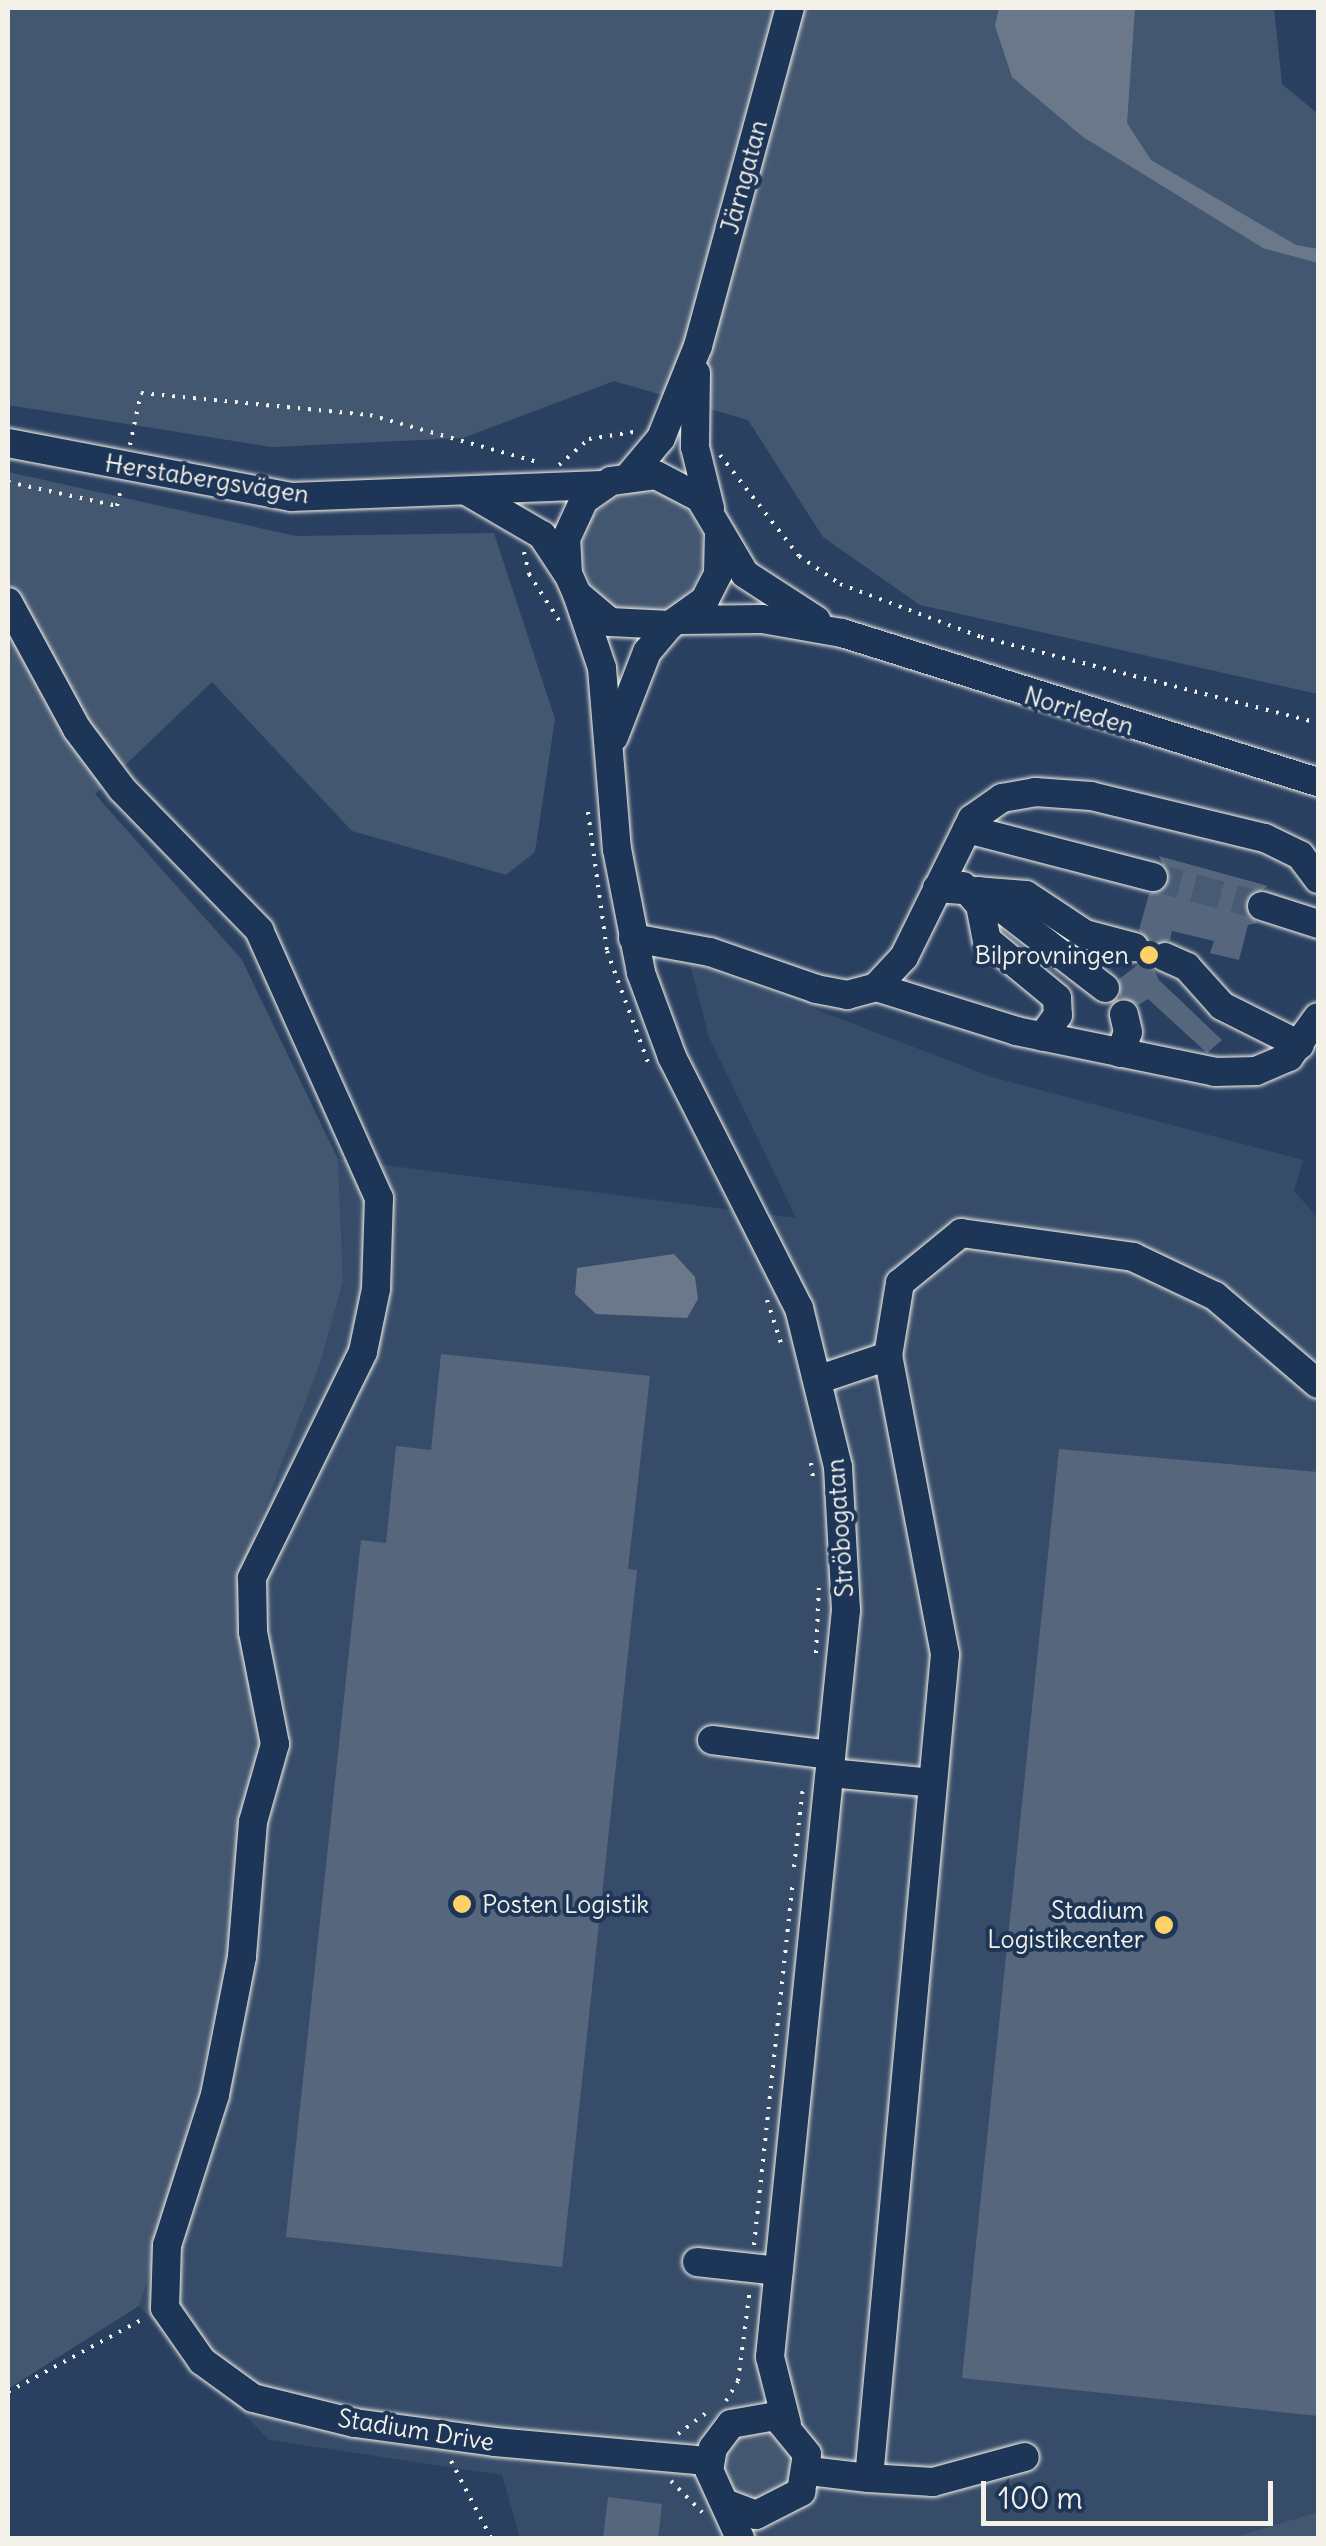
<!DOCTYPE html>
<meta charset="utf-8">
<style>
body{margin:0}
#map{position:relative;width:1326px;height:2546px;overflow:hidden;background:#2a4060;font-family:Delius,sans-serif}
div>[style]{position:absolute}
.built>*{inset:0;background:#374c69}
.green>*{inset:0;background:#445771}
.round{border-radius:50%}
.water>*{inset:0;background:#6a788a}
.building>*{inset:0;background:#56677d}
.minor-tunnel>*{height:28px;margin-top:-14px;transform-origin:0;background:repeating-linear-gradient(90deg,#485b74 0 28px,transparent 0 42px)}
.path>*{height:4px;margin-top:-2px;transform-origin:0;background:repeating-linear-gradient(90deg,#f4f1e8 0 2.5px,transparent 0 10.5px)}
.roads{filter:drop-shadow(0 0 2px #f4f1e8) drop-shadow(0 0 2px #f4f1e8)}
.minor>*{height:28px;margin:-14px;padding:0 14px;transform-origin:14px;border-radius:14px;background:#1d3557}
.dots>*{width:28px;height:28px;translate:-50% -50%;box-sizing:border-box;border:5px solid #1d3557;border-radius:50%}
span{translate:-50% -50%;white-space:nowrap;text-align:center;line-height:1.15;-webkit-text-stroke:8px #1d3557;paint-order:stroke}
.street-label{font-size:25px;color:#f4f1e8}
.poi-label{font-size:25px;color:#f4f1e8}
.right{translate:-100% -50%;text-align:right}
.left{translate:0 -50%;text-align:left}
.frame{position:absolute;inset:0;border:10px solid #f4f1e8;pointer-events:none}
.scale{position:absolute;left:981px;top:2481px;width:292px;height:45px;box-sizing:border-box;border:5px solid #f4f1e8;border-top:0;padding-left:12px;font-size:30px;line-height:35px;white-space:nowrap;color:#f4f1e8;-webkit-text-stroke:8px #1d3557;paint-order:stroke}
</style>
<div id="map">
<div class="built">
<div style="clip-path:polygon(689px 961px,992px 1077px,1303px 1160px,1294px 1191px,1318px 1218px,1318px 2512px,1231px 2538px,520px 2538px,502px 2475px,269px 2440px,139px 2306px,159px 2246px,261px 1750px,237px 1581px,321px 1361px,343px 1281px,338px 1159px,796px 1218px,709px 1037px)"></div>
</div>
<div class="green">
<div style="clip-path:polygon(8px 8px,1274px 8px,1282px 84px,1318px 114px,1318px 694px,920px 605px,823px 537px,748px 420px,614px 381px,463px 438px,272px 447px,8px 405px)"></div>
<div style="clip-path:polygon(8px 472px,296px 536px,494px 533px,555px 719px,535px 852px,506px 875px,352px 831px,212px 682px,95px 794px,242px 960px,338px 1159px,343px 1281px,321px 1361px,237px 1581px,261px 1750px,244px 1894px,159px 2246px,139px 2306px,8px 2389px)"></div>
<div class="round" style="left:582px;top:491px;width:122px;height:122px"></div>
<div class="round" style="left:721px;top:2427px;width:74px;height:74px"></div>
<div style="clip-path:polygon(1318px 2512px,1318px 2538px,1231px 2538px)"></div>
</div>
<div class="water">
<div style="clip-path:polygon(999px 8px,1135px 8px,1127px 123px,1151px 160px,1296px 245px,1318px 249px,1318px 263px,1263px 248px,1083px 137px,1012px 77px,995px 26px)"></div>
<div style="clip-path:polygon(674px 1254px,695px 1277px,698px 1299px,687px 1318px,596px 1314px,575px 1294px,577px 1268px)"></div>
</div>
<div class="building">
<div style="clip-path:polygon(1159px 856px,1268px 886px,1246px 900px,1257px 923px,1248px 925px,1239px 960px,1210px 953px,1214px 941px,1172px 931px,1170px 940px,1151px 947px,1139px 930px,1149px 894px,1170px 882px)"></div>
<div style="clip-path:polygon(1148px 957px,1159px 980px,1222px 1040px,1207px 1053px,1148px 999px,1138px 1005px,1120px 997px,1119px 979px)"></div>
<div style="clip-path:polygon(441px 1354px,650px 1376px,628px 1569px,637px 1570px,562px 2267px,286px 2237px,361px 1540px,386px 1543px,396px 1446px,431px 1450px)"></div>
<div style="clip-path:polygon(1059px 1449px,1318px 1472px,1318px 2416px,962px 2378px)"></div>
<div style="clip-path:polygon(608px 2497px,662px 2504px,658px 2538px,603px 2538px)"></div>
</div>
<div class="minor-tunnel">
<div style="left:1153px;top:877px;width:113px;rotate:14.9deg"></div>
</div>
<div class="path">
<div style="left:130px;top:445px;width:53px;rotate:-78.1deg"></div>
<div style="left:141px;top:393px;width:230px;rotate:5.5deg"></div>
<div style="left:370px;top:415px;width:178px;rotate:15.7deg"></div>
<div style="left:720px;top:455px;width:128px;rotate:52deg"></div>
<div style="left:799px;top:556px;width:50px;rotate:34.3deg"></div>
<div style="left:840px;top:584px;width:151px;rotate:20.6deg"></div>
<div style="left:981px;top:637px;width:348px;rotate:14.3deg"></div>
<div style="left:559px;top:465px;width:40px;rotate:-41deg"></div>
<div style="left:589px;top:439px;width:45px;rotate:-9deg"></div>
<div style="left:8px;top:482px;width:112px;rotate:12.4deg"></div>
<div style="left:117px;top:506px;width:18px;rotate:-77deg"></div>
<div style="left:524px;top:552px;width:23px;rotate:77deg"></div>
<div style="left:529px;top:574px;width:57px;rotate:57.1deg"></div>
<div style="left:588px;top:812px;width:140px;rotate:82.2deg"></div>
<div style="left:607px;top:951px;width:125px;rotate:69.8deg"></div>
<div style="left:767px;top:1300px;width:45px;rotate:72deg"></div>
<div style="left:811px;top:1463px;width:21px;rotate:82deg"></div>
<div style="left:816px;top:1653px;width:70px;rotate:-87.5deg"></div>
<div style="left:794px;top:1867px;width:81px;rotate:-83.6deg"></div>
<div style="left:754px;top:2245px;width:360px;rotate:-83.9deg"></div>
<div style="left:8px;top:2392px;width:153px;rotate:-28.4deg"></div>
<div style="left:726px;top:2401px;width:23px;rotate:-59deg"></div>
<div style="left:738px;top:2381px;width:93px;rotate:-82.6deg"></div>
<div style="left:678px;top:2434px;width:39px;rotate:-37deg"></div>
<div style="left:451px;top:2461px;width:87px;rotate:62.5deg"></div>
<div style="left:671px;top:2481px;width:45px;rotate:45deg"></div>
</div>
<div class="roads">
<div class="minor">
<div style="left:696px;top:373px;width:74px;rotate:90.8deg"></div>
<div style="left:695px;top:447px;width:63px;rotate:76.2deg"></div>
<div style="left:8px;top:443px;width:288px;rotate:10.8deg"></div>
<div style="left:291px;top:497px;width:311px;rotate:-2.2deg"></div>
<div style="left:630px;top:475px;width:48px;rotate:-50deg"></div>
<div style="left:661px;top:438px;width:99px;rotate:-68.1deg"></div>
<div style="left:698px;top:346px;width:350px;rotate:-74.8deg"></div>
<div style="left:468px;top:492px;width:86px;rotate:30.2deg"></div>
<div style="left:542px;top:535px;width:45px;rotate:56.7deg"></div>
<div style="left:719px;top:532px;width:42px;rotate:91.4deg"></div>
<div style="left:718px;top:574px;width:29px;rotate:117deg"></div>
<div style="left:705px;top:600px;width:43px;rotate:144.5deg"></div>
<div style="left:670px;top:625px;width:60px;rotate:-177.1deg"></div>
<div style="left:610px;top:622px;width:43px;rotate:-139.7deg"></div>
<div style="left:577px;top:594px;width:22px;rotate:-114deg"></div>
<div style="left:568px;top:574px;width:35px;rotate:-93deg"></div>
<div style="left:566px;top:539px;width:43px;rotate:-65.2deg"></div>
<div style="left:584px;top:500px;width:33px;rotate:-35deg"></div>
<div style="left:611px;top:481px;width:45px;rotate:-7.6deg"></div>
<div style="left:656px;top:475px;width:50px;rotate:27.6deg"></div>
<div style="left:700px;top:498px;width:88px;rotate:59.4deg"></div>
<div style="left:745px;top:574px;width:85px;rotate:32.9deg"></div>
<div style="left:577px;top:594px;width:78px;rotate:71.3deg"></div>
<div style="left:602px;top:668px;width:182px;rotate:85.3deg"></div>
<div style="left:617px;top:849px;width:126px;rotate:79deg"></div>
<div style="left:641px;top:973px;width:90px;rotate:69.7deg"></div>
<div style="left:672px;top:1057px;width:281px;rotate:63.2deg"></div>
<div style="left:799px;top:1308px;width:164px;rotate:76.2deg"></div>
<div style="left:838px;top:1467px;width:143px;rotate:86.8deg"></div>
<div style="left:846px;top:1610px;width:751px;rotate:95.81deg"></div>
<div style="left:770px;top:2357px;width:69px;rotate:75.8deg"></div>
<div style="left:8px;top:602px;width:145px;rotate:61.5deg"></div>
<div style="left:77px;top:729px;width:75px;rotate:53.1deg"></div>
<div style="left:122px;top:789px;width:197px;rotate:45.8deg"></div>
<div style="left:259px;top:930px;width:294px;rotate:65.9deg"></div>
<div style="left:379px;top:1198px;width:91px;rotate:91.9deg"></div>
<div style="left:376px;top:1289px;width:64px;rotate:101.7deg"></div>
<div style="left:363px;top:1352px;width:252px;rotate:116.2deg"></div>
<div style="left:252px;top:1578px;width:54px;rotate:88.9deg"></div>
<div style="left:253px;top:1632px;width:114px;rotate:78.9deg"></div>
<div style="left:275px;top:1744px;width:81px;rotate:105.8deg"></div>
<div style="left:253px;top:1822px;width:135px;rotate:94.7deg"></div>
<div style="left:242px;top:1957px;width:141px;rotate:101.1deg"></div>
<div style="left:215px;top:2095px;width:157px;rotate:107.7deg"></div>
<div style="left:167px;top:2245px;width:63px;rotate:91.8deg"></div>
<div style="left:165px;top:2308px;width:65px;rotate:55.1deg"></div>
<div style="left:202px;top:2361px;width:63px;rotate:36deg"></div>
<div style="left:253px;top:2398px;width:105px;rotate:13.8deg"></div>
<div style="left:355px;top:2423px;width:141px;rotate:7.7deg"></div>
<div style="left:495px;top:2442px;width:216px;rotate:5.1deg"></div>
<div style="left:682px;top:620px;width:80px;rotate:-0.7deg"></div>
<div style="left:762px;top:619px;width:81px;rotate:9.9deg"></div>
<div style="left:842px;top:633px;width:499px;rotate:17.4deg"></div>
<div style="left:614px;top:737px;width:91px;rotate:-68.8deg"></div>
<div style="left:647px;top:652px;width:35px;rotate:-50deg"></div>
<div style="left:967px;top:829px;width:192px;rotate:14.5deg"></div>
<div style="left:963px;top:886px;width:25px;rotate:48deg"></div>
<div style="left:980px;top:905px;width:36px;rotate:79deg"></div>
<div style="left:987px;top:940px;width:91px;rotate:39.6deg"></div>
<div style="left:1057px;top:998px;width:17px;rotate:87deg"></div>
<div style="left:1058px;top:1015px;width:27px;rotate:126deg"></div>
<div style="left:937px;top:888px;width:89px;rotate:4.5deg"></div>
<div style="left:1026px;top:895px;width:71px;rotate:33.5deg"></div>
<div style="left:1085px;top:934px;width:51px;rotate:14.9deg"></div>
<div style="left:979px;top:891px;width:159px;rotate:37.6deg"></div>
<div style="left:1262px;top:906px;width:59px;rotate:17.8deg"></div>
<div style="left:633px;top:938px;width:78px;rotate:10.3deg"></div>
<div style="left:710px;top:952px;width:112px;rotate:19.2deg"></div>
<div style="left:816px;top:989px;width:32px;rotate:11deg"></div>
<div style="left:847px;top:995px;width:30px;rotate:-15deg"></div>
<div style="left:876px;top:987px;width:41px;rotate:-47deg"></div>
<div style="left:904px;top:957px;width:154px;rotate:-63.8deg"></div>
<div style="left:972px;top:819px;width:37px;rotate:-35deg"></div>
<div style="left:1002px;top:798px;width:34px;rotate:-10deg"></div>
<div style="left:1035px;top:792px;width:56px;rotate:4.1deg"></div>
<div style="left:1091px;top:796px;width:179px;rotate:13.6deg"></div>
<div style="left:1265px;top:838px;width:39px;rotate:26deg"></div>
<div style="left:1300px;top:855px;width:30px;rotate:53deg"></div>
<div style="left:1165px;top:957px;width:24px;rotate:24deg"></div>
<div style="left:1187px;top:967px;width:52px;rotate:48.1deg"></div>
<div style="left:1222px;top:1006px;width:87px;rotate:26.6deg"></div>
<div style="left:876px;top:987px;width:147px;rotate:17.4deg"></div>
<div style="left:1016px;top:1031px;width:203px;rotate:11.6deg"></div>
<div style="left:1215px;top:1072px;width:41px;rotate:-1.4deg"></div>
<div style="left:1256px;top:1071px;width:36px;rotate:-23deg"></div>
<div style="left:1289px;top:1057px;width:49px;rotate:-54.1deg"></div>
<div style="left:1120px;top:1053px;width:22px;rotate:-69deg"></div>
<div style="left:1128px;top:1032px;width:18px;rotate:-103deg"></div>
<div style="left:820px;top:1379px;width:72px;rotate:-18.7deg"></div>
<div style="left:712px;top:1740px;width:120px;rotate:7.2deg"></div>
<div style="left:830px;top:1773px;width:103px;rotate:5.5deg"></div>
<div style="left:697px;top:2262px;width:82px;rotate:6.3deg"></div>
<div style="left:809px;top:2471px;width:60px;rotate:6.7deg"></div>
<div style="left:869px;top:2478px;width:827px;rotate:-84.73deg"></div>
<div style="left:945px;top:1654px;width:303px;rotate:-100.8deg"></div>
<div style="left:888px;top:1356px;width:74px;rotate:-80.7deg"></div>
<div style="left:900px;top:1283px;width:79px;rotate:-39.3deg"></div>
<div style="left:961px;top:1233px;width:174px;rotate:7.9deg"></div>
<div style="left:1133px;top:1257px;width:91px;rotate:25.4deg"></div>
<div style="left:1215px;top:1296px;width:135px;rotate:40.5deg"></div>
<div style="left:869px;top:2478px;width:64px;rotate:3.6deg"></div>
<div style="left:933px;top:2482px;width:95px;rotate:-15.2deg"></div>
<div style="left:725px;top:2503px;width:33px;rotate:21deg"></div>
<div style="left:756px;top:2515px;width:51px;rotate:-27.1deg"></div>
<div style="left:801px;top:2492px;width:38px;rotate:-81deg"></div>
<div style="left:807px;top:2454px;width:49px;rotate:-129.2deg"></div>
<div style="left:776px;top:2416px;width:46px;rotate:169.9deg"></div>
<div style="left:731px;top:2424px;width:30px;rotate:127deg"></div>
<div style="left:713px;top:2448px;width:22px;rotate:100deg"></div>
<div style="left:709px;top:2470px;width:75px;rotate:65.5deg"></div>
</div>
</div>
<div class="dots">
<div style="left:1149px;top:955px;background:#ffd166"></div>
<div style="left:462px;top:1904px;background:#ffd166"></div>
<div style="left:1164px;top:1925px;background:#ffd166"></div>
</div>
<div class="street-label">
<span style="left:744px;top:177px;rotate:-75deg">Järngatan</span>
<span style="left:207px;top:479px;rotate:9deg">Herstabergsvägen</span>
<span style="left:1079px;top:711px;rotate:17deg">Norrleden</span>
<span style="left:840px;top:1528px;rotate:-94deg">Ströbogatan</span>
<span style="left:416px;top:2430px;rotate:9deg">Stadium Drive</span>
</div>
<div class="poi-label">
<span class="right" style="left:1129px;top:955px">Bilprovningen</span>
<span class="left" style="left:482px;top:1904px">Posten Logistik</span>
<span class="right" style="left:1144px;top:1925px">Stadium<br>Logistikcenter</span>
</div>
<div class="frame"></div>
<div class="scale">100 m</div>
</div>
